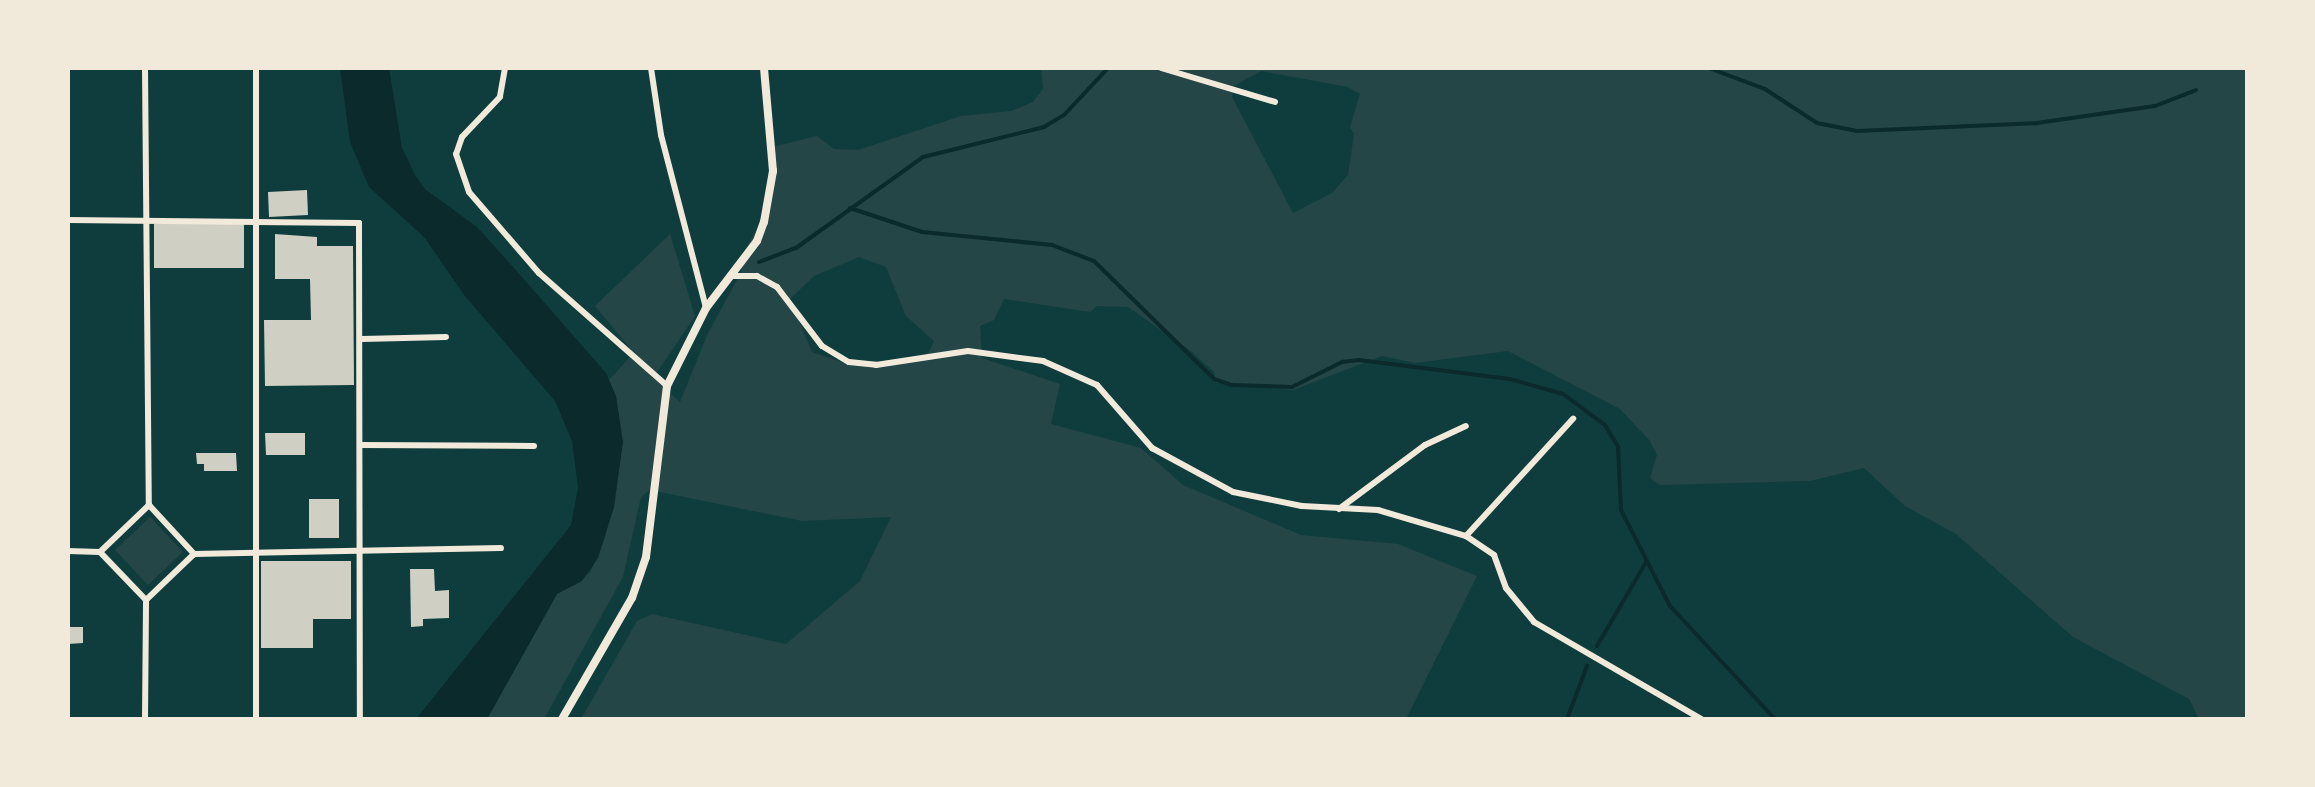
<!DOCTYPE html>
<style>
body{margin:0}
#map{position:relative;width:2315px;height:787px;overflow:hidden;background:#0f3d3e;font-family:"Open Sans",sans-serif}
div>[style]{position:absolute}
.green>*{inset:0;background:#244646}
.water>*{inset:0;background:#0a2a2b}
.stream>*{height:4px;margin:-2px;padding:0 2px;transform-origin:2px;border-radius:2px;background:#0a2a2b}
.building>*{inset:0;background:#cfcfc3}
.minor>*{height:6px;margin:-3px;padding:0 3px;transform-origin:3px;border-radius:3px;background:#f1e9da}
.secondary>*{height:8px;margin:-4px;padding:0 4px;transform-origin:4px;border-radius:4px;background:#f1e9da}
span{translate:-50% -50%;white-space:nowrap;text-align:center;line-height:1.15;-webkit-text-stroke:8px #f1e9da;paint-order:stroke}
.frame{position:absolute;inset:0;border:70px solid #f1e9da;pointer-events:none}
</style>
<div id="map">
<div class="green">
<div style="clip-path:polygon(evenodd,1041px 68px,2247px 68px,2247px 719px,2199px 719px,2189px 699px,2073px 637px,1956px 534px,1905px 506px,1864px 468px,1810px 481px,1660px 485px,1650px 478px,1657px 455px,1650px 441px,1620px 409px,1508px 351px,1415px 363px,1382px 356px,1293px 390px,1216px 383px,1214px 372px,1192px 352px,1128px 307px,1097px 306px,1090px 312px,1004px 299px,994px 320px,980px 326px,982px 358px,1060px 384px,1051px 424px,1141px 448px,1183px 485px,1301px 535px,1398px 544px,1477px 576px,1406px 719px,581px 719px,637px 621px,652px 614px,786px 644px,860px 581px,891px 517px,802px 521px,650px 490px,641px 497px,623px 577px,544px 719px,487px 719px,557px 594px,590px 573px,605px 538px,623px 442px,609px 380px,630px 357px,680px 402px,708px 333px,741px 273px,743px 254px,769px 207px,772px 147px,817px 136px,834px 149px,858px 150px,961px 116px,1011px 111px,1033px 102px,1043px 89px,1041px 68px,1261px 71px,1348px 87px,1360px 94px,1350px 127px,1354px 134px,1348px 175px,1332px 193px,1293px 213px,1232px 97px,1234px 86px,1261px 71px,1041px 68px,859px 257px,886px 267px,906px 316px,934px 341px,929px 352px,912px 360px,845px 363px,812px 352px,790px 299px,814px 276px,859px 257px)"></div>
<div style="clip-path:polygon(670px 234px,695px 316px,654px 377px,595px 306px)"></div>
<div style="clip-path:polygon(150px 517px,183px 552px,148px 585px,115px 550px)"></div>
</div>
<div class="water">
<div style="clip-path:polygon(340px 68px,389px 68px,402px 148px,415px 175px,425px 189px,477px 227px,514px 268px,606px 373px,616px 396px,623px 442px,614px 507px,598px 558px,582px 581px,557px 594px,487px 719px,416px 719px,571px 525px,578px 488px,572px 441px,555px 401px,465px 296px,424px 237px,369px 187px,350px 142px)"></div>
</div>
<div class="stream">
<div style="left:1265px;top:68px;width:29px"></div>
<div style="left:1709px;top:68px;width:60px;rotate:20.6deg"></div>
<div style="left:1765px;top:89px;width:62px;rotate:33.2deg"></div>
<div style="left:1817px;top:123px;width:41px;rotate:11.3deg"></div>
<div style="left:1857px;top:131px;width:180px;rotate:-2.5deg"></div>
<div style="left:2037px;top:123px;width:119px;rotate:-8.2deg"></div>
<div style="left:2155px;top:106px;width:44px;rotate:-21.3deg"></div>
<div style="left:850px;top:208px;width:76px;rotate:18.4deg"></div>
<div style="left:922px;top:232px;width:131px;rotate:5.7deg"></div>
<div style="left:1052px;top:245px;width:45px;rotate:20.9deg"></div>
<div style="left:1094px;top:261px;width:168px;rotate:44.5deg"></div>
<div style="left:1214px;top:379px;width:18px;rotate:19deg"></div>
<div style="left:1231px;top:385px;width:61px;rotate:1.9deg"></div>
<div style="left:1292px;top:387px;width:56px;rotate:-26.6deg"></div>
<div style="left:1342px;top:362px;width:17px;rotate:-7deg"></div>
<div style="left:1359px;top:360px;width:152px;rotate:7.2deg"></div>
<div style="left:1510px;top:379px;width:55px;rotate:15.8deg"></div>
<div style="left:1563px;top:394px;width:52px;rotate:36.4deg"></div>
<div style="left:1605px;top:425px;width:26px;rotate:59deg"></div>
<div style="left:1618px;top:447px;width:63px;rotate:87.3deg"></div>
<div style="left:1621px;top:510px;width:108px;rotate:63deg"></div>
<div style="left:1670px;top:606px;width:154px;rotate:47.1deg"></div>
<div style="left:759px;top:262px;width:40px;rotate:-21deg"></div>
<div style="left:796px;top:248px;width:156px;rotate:-35.6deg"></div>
<div style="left:923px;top:157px;width:125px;rotate:-13.9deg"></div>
<div style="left:1044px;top:127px;width:23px;rotate:-31deg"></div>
<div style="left:1064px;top:115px;width:64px;rotate:-46.9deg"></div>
<div style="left:1597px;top:646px;width:97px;rotate:-59.7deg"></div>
<div style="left:1567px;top:719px;width:57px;rotate:-69.3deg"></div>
</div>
<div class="building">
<div style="clip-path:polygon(307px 190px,308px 215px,269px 217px,268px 192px)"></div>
<div style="clip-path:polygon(154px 224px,244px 224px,244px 268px,154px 268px)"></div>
<div style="clip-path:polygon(275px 234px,317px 237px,317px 246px,353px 246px,354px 385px,265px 386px,264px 320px,311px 320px,310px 279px,275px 279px)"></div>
<div style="clip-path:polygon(265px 433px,305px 433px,305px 455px,266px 455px)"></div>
<div style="clip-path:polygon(196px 453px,236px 453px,237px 471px,204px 471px,204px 464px,197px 464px)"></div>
<div style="clip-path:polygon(309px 499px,339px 499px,339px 538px,309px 538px)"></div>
<div style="clip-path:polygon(261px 561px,351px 561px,351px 619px,313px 619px,313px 648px,261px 648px)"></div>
<div style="clip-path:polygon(410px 569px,434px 569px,435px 591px,449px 590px,449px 618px,423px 619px,423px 626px,411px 627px)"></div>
<div style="clip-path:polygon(68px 627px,83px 627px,83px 643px,68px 644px)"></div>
</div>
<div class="minor">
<div style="left:145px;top:68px;width:437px;rotate:89.5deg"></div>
<div style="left:256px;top:68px;width:651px;rotate:90deg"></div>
<div style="left:505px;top:68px;width:29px;rotate:100deg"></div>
<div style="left:500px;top:97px;width:55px;rotate:133.5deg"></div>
<div style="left:462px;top:137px;width:18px;rotate:109deg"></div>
<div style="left:456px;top:154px;width:40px;rotate:71.1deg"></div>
<div style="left:469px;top:192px;width:107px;rotate:49.2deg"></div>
<div style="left:539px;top:273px;width:171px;rotate:41.4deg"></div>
<div style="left:651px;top:68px;width:68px;rotate:81.5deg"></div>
<div style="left:661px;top:135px;width:179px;rotate:75.4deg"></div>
<div style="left:1161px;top:68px;width:119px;rotate:16.6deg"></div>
<div style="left:68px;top:220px;width:291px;rotate:0.6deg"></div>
<div style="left:359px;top:223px;width:496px;rotate:89.9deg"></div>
<div style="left:733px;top:276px;width:24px"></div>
<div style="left:757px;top:276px;width:23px;rotate:29deg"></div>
<div style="left:777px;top:287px;width:74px;rotate:52.7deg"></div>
<div style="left:822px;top:346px;width:31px;rotate:31deg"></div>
<div style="left:849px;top:362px;width:27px;rotate:6deg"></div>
<div style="left:876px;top:365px;width:93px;rotate:-8.7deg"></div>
<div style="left:968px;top:351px;width:76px;rotate:7.6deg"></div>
<div style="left:1043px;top:361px;width:59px;rotate:24deg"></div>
<div style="left:1097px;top:385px;width:84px;rotate:48.9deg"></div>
<div style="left:1152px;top:448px;width:92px;rotate:28.5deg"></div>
<div style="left:1233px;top:492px;width:70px;rotate:11.5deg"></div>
<div style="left:1302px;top:506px;width:76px;rotate:3deg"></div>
<div style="left:1378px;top:510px;width:92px;rotate:16.5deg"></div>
<div style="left:1466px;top:536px;width:159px;rotate:-47.6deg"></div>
<div style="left:362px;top:339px;width:84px;rotate:-1.4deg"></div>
<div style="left:360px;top:445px;width:174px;rotate:0.3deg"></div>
<div style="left:149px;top:505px;width:67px;rotate:47.4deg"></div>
<div style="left:194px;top:554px;width:66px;rotate:136.2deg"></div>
<div style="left:146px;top:600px;width:66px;rotate:-133.8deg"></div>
<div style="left:100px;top:552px;width:68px;rotate:-43.8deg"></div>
<div style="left:1339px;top:509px;width:107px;rotate:-36.7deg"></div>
<div style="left:1425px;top:445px;width:45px;rotate:-24.9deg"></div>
<div style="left:1466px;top:536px;width:34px;rotate:34deg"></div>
<div style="left:1494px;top:555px;width:35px;rotate:70deg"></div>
<div style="left:1506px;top:588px;width:44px;rotate:50.5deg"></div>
<div style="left:1534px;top:622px;width:193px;rotate:30.1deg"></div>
<div style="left:68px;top:551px;width:32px;rotate:2deg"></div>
<div style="left:194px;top:554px;width:307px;rotate:-1.1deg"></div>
<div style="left:145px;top:719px;width:119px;rotate:-89.5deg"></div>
</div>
<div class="secondary">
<div style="left:562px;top:719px;width:140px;rotate:-60deg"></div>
<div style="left:632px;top:598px;width:43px;rotate:-71.1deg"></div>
<div style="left:646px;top:557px;width:172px;rotate:-83deg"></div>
<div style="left:667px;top:386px;width:87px;rotate:-63.4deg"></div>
<div style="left:706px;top:308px;width:84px;rotate:-52.7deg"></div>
<div style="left:757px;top:241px;width:20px;rotate:-70deg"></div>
<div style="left:764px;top:222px;width:52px;rotate:-80deg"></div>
<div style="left:773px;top:171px;width:103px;rotate:-95deg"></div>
</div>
<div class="frame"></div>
</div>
